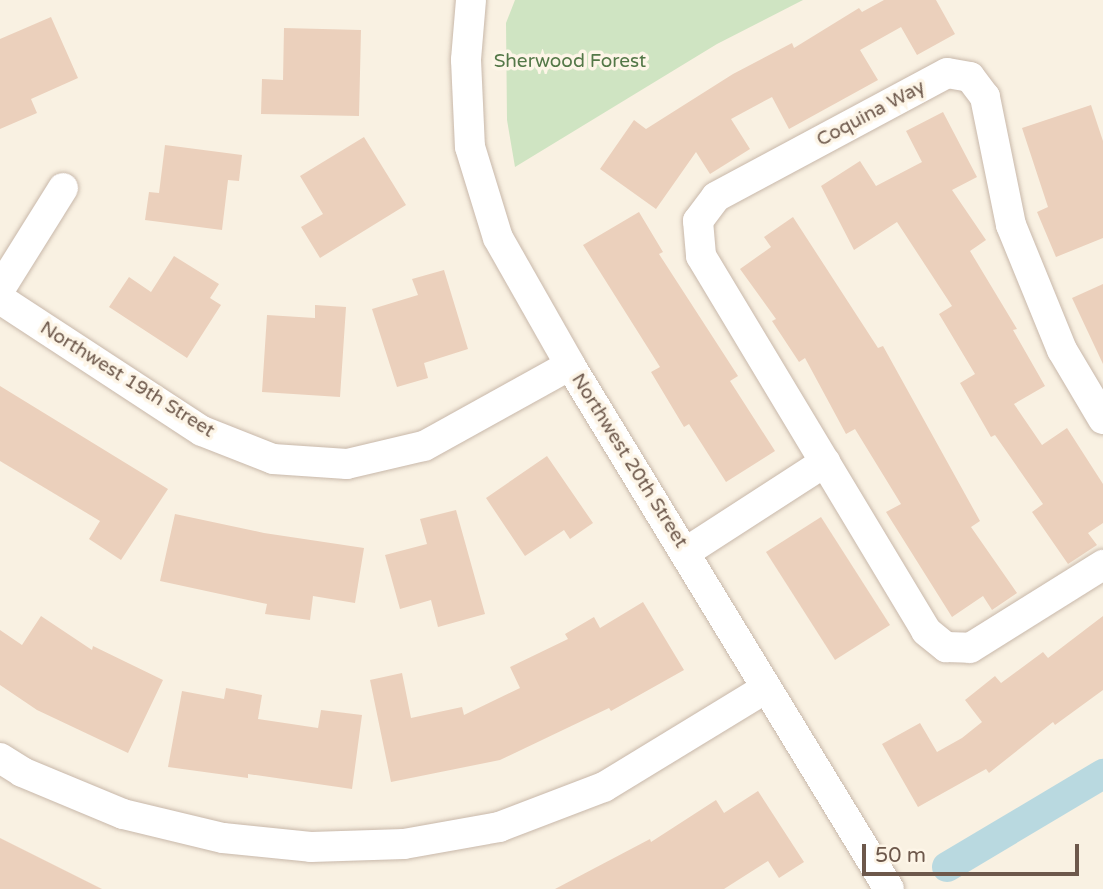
<!DOCTYPE html>
<style>
body{margin:0}
#map{position:relative;width:1103px;height:889px;overflow:hidden;background:#f9f1e2;font-family:"Varela Round",sans-serif}
div>[style]{position:absolute}
.green>*{inset:0;background:#cfe4c2}
.canal>*{height:30px;margin:-15px;padding:0 15px;transform-origin:15px;border-radius:15px;background:#b9d9e0}
.building>*{inset:0;background:#ebd0bc}
.roads{filter:drop-shadow(0 0 2px #c8b8aa) drop-shadow(0 0 2px #c8b8aa)}
.minor>*{height:30px;margin:-15px;padding:0 15px;transform-origin:15px;border-radius:15px;background:#fff}
span{translate:-50% -50%;white-space:nowrap;text-align:center;line-height:1.15;-webkit-text-stroke:7px #fdf5e7;paint-order:stroke}
.park-label{font-size:19px;color:#547848}
.street-label{font-size:19px;color:#6d584b}
.scale{position:absolute;left:862px;top:844px;width:217px;height:32px;box-sizing:border-box;border:4px solid #6d584b;border-top:0;padding-left:9px;font-size:21px;line-height:24px;white-space:nowrap;color:#6d584b;-webkit-text-stroke:5px #fdf5e7;paint-order:stroke}
</style>
<div id="map">
<div class="green">
<div style="clip-path:polygon(515px 0,803px 0,717px 44px,515px 167px,507px 120px,506px 23px)"></div>
</div>
<div class="canal">
<div style="left:947px;top:867px;width:182px;rotate:-30.8deg"></div>
</div>
<div class="building">
<div style="clip-path:polygon(884px 0,936px 0,955px 34px,917px 55px,901px 27px,860px 50px,878px 80px,789px 129px,772px 97px,731px 119px,750px 149px,710px 174px,696px 152px,656px 209px,600px 169px,634px 120px,646px 129px,733px 74px,792px 43px,794px 48px,859px 8px,862px 12px)"></div>
<div style="clip-path:polygon(51px 17px,78px 78px,31px 99px,37px 113px,0 129px,0 39px)"></div>
<div style="clip-path:polygon(284px 28px,361px 30px,359px 116px,261px 114px,262px 79px,283px 80px)"></div>
<div style="clip-path:polygon(1091px 105px,1103px 141px,1103px 238px,1056px 257px,1037px 212px,1048px 207px,1022px 128px)"></div>
<div style="clip-path:polygon(943px 112px,977px 177px,952px 190px,986px 240px,970px 251px,1017px 329px,1013px 330px,1045px 386px,1014px 404px,1042px 445px,1067px 428px,1103px 484px,1103px 523px,1088px 533px,1097px 545px,1068px 564px,1032px 512px,1043px 504px,995px 435px,991px 437px,960px 383px,975px 374px,939px 314px,952px 306px,897px 222px,854px 250px,821px 186px,860px 161px,876px 186px,922px 162px,906px 131px)"></div>
<div style="clip-path:polygon(364px 137px,406px 205px,320px 258px,301px 227px,323px 214px,300px 176px)"></div>
<div style="clip-path:polygon(165px 145px,242px 155px,239px 181px,228px 180px,222px 230px,145px 220px,149px 192px,159px 193px)"></div>
<div style="clip-path:polygon(639px 212px,663px 252px,659px 254px,738px 376px,730px 381px,775px 451px,726px 482px,689px 424px,684px 427px,651px 372px,660px 367px,583px 245px)"></div>
<div style="clip-path:polygon(793px 217px,878px 348px,883px 346px,980px 521px,971px 527px,1017px 593px,992px 610px,983px 596px,952px 617px,886px 512px,901px 504px,855px 429px,846px 434px,805px 358px,799px 362px,772px 321px,776px 319px,740px 269px,771px 247px,764px 237px)"></div>
<div style="clip-path:polygon(174px 256px,219px 284px,210px 298px,221px 305px,187px 358px,109px 307px,129px 277px,151px 292px)"></div>
<div style="clip-path:polygon(444px 270px,468px 349px,424px 363px,428px 378px,397px 387px,372px 309px,418px 295px,412px 279px)"></div>
<div style="clip-path:polygon(1103px 284px,1103px 364px,1072px 298px)"></div>
<div style="clip-path:polygon(315px 305px,346px 307px,340px 397px,262px 392px,267px 315px,315px 318px)"></div>
<div style="clip-path:polygon(0 386px,168px 489px,121px 560px,89px 539px,100px 521px,0 461px)"></div>
<div style="clip-path:polygon(547px 456px,593px 523px,570px 539px,564px 530px,525px 556px,486px 498px)"></div>
<div style="clip-path:polygon(456px 510px,485px 614px,438px 627px,431px 600px,400px 609px,385px 555px,427px 544px,420px 519px)"></div>
<div style="clip-path:polygon(175px 514px,264px 533px,364px 548px,355px 603px,313px 596px,310px 620px,265px 614px,267px 604px,160px 581px)"></div>
<div style="clip-path:polygon(821px 517px,890px 625px,835px 660px,766px 552px)"></div>
<div style="clip-path:polygon(643px 602px,684px 670px,611px 711px,609px 708px,500px 760px,391px 782px,370px 680px,402px 673px,411px 718px,462px 707px,464px 715px,520px 688px,510px 667px,568px 639px,565px 634px,594px 617px,600px 628px)"></div>
<div style="clip-path:polygon(41px 616px,92px 650px,93px 646px,163px 680px,128px 753px,37px 710px,0 685px,0 630px,22px 645px)"></div>
<div style="clip-path:polygon(1103px 616px,1103px 690px,1055px 725px,1053px 722px,989px 773px,986px 769px,918px 807px,882px 744px,920px 723px,937px 752px,962px 738px,982px 722px,965px 700px,995px 676px,1001px 683px,1043px 652px,1048px 658px)"></div>
<div style="clip-path:polygon(226px 688px,262px 695px,258px 719px,318px 728px,321px 710px,362px 715px,352px 789px,248px 774px,248px 778px,168px 767px,182px 691px,224px 699px)"></div>
<div style="clip-path:polygon(758px 791px,804px 862px,779px 878px,768px 861px,724px 889px,555px 889px,650px 839px,651px 842px,716px 800px,724px 813px)"></div>
<div style="clip-path:polygon(0 838px,102px 889px,0 889px)"></div>
</div>
<div class="roads">
<div class="minor">
<div style="left:471px;top:0;width:60px;rotate:94.8deg"></div>
<div style="left:466px;top:60px;width:87px;rotate:87.4deg"></div>
<div style="left:470px;top:147px;width:95px;rotate:72.9deg"></div>
<div style="left:498px;top:238px;width:146px;rotate:60.4deg"></div>
<div style="left:570px;top:365px;width:613px;rotate:58.67deg"></div>
<div style="left:0;top:289px;width:119px;rotate:-58deg"></div>
<div style="left:0;top:299px;width:241px;rotate:33.2deg"></div>
<div style="left:202px;top:431px;width:76px;rotate:21.5deg"></div>
<div style="left:273px;top:459px;width:74px;rotate:3.9deg"></div>
<div style="left:347px;top:464px;width:79px;rotate:-13.2deg"></div>
<div style="left:424px;top:446px;width:167px;rotate:-29deg"></div>
<div style="left:1103px;top:419px;width:80px;rotate:-120.7deg"></div>
<div style="left:1062px;top:350px;width:135px;rotate:-112.2deg"></div>
<div style="left:1011px;top:225px;width:131px;rotate:-101.5deg"></div>
<div style="left:985px;top:97px;width:25px;rotate:-127deg"></div>
<div style="left:970px;top:77px;width:23px;rotate:-170deg"></div>
<div style="left:947px;top:73px;width:262px;rotate:151.8deg"></div>
<div style="left:716px;top:197px;width:30px;rotate:127deg"></div>
<div style="left:698px;top:221px;width:35px;rotate:85deg"></div>
<div style="left:701px;top:256px;width:437px;rotate:59deg"></div>
<div style="left:926px;top:631px;width:26px;rotate:39deg"></div>
<div style="left:946px;top:647px;width:24px;rotate:2deg"></div>
<div style="left:970px;top:648px;width:157px;rotate:-32deg"></div>
<div style="left:686px;top:552px;width:166px;rotate:-32.9deg"></div>
<div style="left:0;top:758px;width:26px;rotate:32deg"></div>
<div style="left:22px;top:772px;width:109px;rotate:22.6deg"></div>
<div style="left:123px;top:814px;width:103px;rotate:13.5deg"></div>
<div style="left:223px;top:838px;width:88px;rotate:5.8deg"></div>
<div style="left:311px;top:847px;width:93px;rotate:-1.8deg"></div>
<div style="left:404px;top:844px;width:97px;rotate:-10.1deg"></div>
<div style="left:499px;top:827px;width:112px;rotate:-20.9deg"></div>
<div style="left:604px;top:787px;width:190px;rotate:-31.4deg"></div>
</div>
</div>
<div class="park-label">
<span style="left:570px;top:62px">Sherwood Forest</span>
</div>
<div class="street-label">
<span style="left:871px;top:114px;rotate:-28deg">Coquina Way</span>
<span style="left:127px;top:380px;rotate:32deg">Northwest 19th Street</span>
<span style="left:629px;top:461px;rotate:58deg">Northwest 20th Street</span>
</div>
<div class="scale">50 m</div>
</div>
